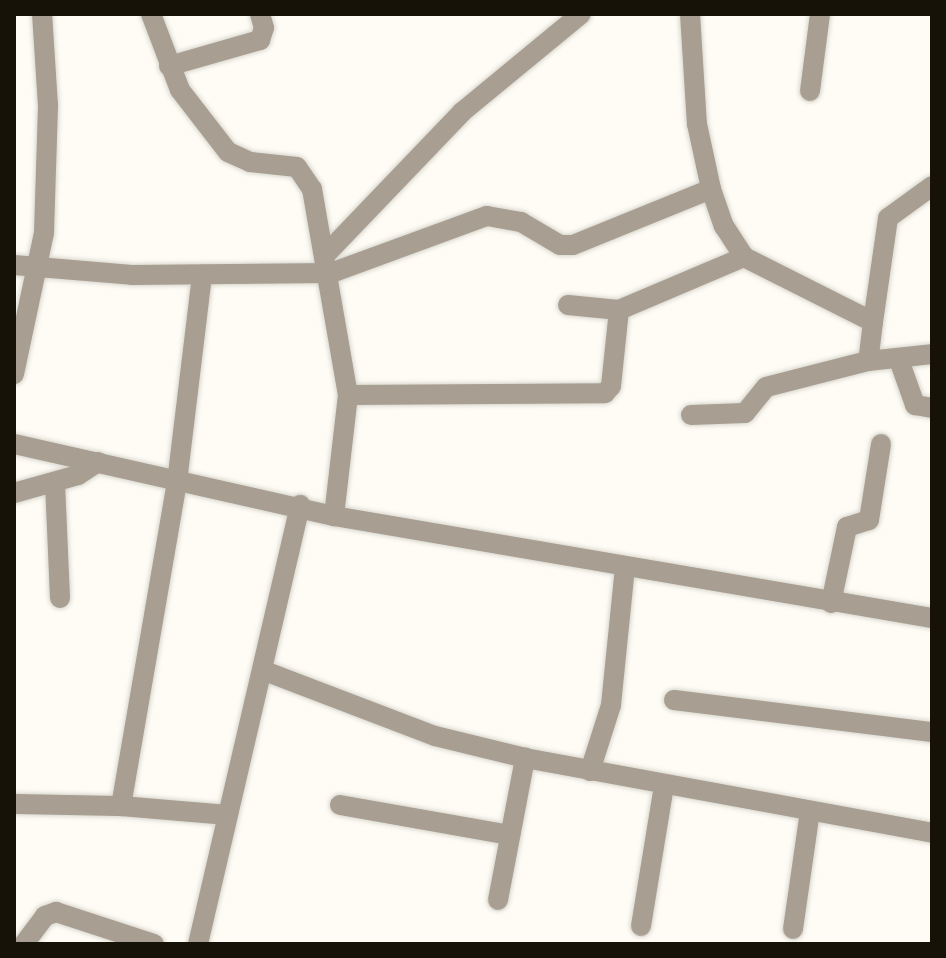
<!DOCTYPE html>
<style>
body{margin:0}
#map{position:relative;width:946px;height:958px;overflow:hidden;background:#fefcf5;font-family:"Work Sans",sans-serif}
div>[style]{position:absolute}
.roads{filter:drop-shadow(0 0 2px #d9d7cf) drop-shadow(0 0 2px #d9d7cf)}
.minor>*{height:20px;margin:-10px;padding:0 10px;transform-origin:10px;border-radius:10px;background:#a89e92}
span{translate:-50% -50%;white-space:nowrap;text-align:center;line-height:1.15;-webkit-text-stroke:6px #fff;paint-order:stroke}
.frame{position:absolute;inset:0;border:16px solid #161207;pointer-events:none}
</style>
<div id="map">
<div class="roads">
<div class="minor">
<div style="left:151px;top:14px;width:81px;rotate:69.1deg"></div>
<div style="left:180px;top:90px;width:78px;rotate:52.3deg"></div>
<div style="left:228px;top:152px;width:24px;rotate:24deg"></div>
<div style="left:250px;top:162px;width:47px;rotate:6.1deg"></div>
<div style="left:297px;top:167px;width:27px;rotate:56deg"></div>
<div style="left:312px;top:189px;width:209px;rotate:80.1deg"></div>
<div style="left:348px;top:395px;width:122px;rotate:96.6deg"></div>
<div style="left:690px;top:14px;width:110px;rotate:86.4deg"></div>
<div style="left:697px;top:124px;width:66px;rotate:77.8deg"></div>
<div style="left:711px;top:189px;width:39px;rotate:71deg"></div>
<div style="left:724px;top:226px;width:37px;rotate:57deg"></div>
<div style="left:169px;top:66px;width:95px;rotate:-15.9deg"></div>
<div style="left:260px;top:40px;width:13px;rotate:-72deg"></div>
<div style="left:264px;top:28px;width:15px;rotate:-106deg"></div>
<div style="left:810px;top:91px;width:78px;rotate:-82.6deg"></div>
<div style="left:327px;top:253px;width:195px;rotate:-46.2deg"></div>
<div style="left:462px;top:112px;width:154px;rotate:-39.5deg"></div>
<div style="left:14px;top:265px;width:118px;rotate:4.8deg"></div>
<div style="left:132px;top:275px;width:199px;rotate:-0.6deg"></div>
<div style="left:331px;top:273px;width:166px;rotate:-20.1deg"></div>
<div style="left:487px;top:216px;width:35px;rotate:10deg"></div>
<div style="left:521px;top:222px;width:45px;rotate:30.5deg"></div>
<div style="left:560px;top:245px;width:13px"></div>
<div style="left:573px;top:245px;width:149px;rotate:-22.1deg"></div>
<div style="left:568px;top:305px;width:51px;rotate:5.6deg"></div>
<div style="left:619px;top:310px;width:136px;rotate:-23deg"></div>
<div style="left:744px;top:257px;width:144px;rotate:26.7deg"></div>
<div style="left:873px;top:322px;width:39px;rotate:97deg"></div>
<div style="left:873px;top:322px;width:105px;rotate:-81.8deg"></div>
<div style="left:888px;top:218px;width:54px;rotate:-36deg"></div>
<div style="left:899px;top:360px;width:48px;rotate:70.4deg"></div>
<div style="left:915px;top:405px;width:17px;rotate:10deg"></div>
<div style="left:14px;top:374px;width:144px;rotate:-78deg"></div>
<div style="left:44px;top:233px;width:127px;rotate:-88.2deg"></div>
<div style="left:48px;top:106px;width:92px;rotate:-93.7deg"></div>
<div style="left:348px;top:395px;width:257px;rotate:-0.4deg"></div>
<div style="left:605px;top:393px;width:9px;rotate:-49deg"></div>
<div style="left:611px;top:386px;width:76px;rotate:-84deg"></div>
<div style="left:691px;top:415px;width:54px;rotate:-2.1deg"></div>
<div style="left:745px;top:413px;width:33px;rotate:-51deg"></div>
<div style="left:766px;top:387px;width:105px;rotate:-14.3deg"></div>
<div style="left:868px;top:361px;width:64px;rotate:-6.2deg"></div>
<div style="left:14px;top:444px;width:328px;rotate:12.7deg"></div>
<div style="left:334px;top:516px;width:607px;rotate:9.68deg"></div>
<div style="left:55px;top:483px;width:115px;rotate:87.5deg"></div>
<div style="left:14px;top:493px;width:66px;rotate:-15.7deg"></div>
<div style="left:78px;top:475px;width:24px;rotate:-33deg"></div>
<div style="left:831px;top:603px;width:78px;rotate:-78.1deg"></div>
<div style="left:847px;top:527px;width:23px;rotate:-18deg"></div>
<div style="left:869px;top:520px;width:77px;rotate:-81deg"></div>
<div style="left:262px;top:670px;width:185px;rotate:20.9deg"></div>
<div style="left:435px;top:736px;width:93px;rotate:13.7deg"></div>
<div style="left:525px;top:758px;width:414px;rotate:10.4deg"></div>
<div style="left:674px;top:700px;width:260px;rotate:7.1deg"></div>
<div style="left:590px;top:771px;width:69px;rotate:-72.3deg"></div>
<div style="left:611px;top:705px;width:139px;rotate:-84.2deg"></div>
<div style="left:14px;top:804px;width:107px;rotate:1.1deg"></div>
<div style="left:121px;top:806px;width:329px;rotate:-80.2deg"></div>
<div style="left:177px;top:482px;width:209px;rotate:-83.1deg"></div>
<div style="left:340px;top:805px;width:173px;rotate:10deg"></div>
<div style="left:121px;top:806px;width:107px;rotate:4.8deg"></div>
<div style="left:498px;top:900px;width:145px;rotate:-79.2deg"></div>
<div style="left:641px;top:926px;width:142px;rotate:-80.7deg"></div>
<div style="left:793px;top:929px;width:119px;rotate:-81.8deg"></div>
<div style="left:24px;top:944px;width:35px;rotate:-53deg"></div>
<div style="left:45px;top:916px;width:12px;rotate:-20deg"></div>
<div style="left:56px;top:912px;width:103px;rotate:18.1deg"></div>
<div style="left:198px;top:944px;width:451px;rotate:-76.9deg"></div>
</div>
</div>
<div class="frame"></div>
</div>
